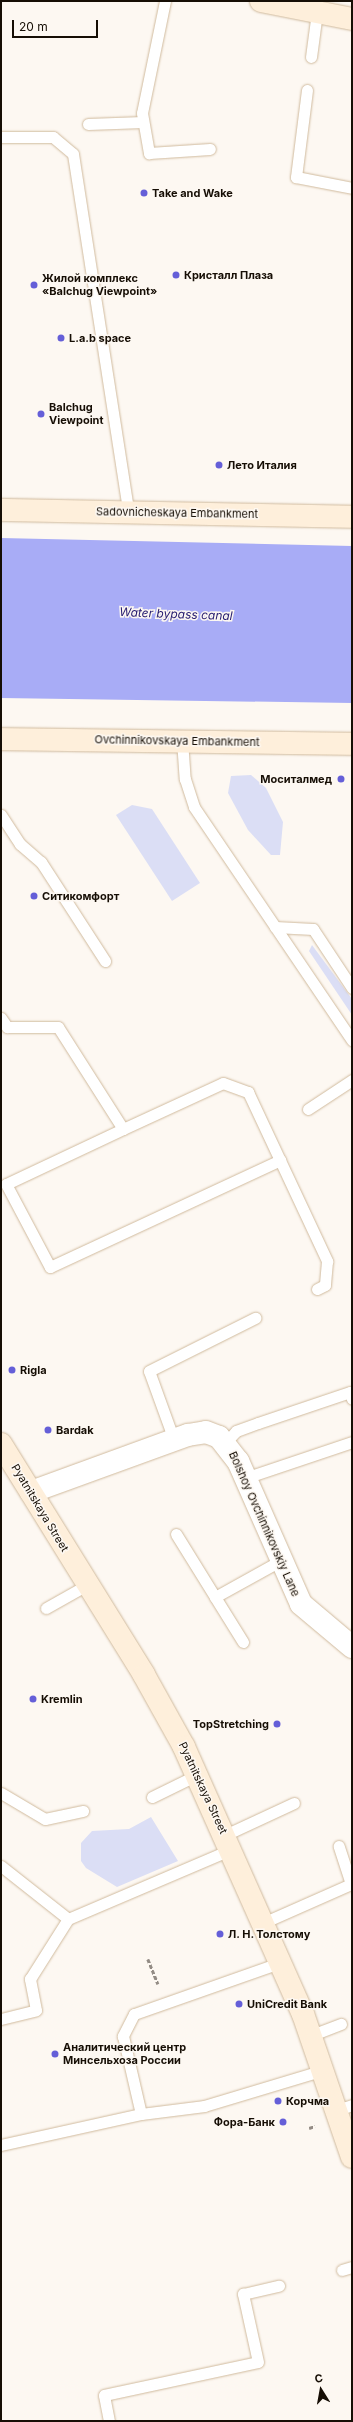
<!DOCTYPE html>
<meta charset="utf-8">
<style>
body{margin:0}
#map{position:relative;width:353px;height:2422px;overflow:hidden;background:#fdf8f2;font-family:Inter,sans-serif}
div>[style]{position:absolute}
.green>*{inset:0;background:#dbdef5}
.water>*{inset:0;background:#a8acf6}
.path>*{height:2.5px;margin-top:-1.25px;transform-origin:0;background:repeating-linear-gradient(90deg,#938c85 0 4px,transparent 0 6px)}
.roads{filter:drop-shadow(0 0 1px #d0ba9d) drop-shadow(0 0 1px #d0ba9d)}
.lane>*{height:11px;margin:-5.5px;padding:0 5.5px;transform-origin:5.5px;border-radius:5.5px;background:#fff}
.street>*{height:22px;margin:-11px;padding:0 11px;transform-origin:11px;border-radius:11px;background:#fff}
.secondary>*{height:22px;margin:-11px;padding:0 11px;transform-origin:11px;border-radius:11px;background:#feefdb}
.dots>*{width:11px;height:11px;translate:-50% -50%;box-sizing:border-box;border:2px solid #fdf8f2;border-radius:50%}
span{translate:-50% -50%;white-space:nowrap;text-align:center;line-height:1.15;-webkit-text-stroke:3px #fdf8f2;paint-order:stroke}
.poi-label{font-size:11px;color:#160e05;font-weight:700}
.left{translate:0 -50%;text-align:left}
.right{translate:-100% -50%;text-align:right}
.street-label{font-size:11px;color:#160e05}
.water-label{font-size:12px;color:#2a2073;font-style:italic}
.frame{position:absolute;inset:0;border:2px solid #160e05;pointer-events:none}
.north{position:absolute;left:301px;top:2370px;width:40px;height:40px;-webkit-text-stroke:3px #fdf8f2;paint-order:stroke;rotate:349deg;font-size:11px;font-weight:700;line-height:16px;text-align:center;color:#160e05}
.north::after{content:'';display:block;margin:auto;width:14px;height:18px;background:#160e05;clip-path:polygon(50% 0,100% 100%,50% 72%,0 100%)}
.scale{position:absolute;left:12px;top:20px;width:86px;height:18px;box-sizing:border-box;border:2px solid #160e05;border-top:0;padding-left:5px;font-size:12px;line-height:14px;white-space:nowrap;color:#160e05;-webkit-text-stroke:3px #fdf8f2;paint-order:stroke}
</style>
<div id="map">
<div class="green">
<div style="clip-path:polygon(251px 775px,266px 788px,283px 822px,280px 855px,271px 855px,248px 830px,228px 793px,231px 776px)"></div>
<div style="clip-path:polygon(132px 805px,152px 809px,200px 883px,172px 901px,116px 815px)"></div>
<div style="clip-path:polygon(312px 945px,352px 999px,352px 1015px,309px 951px)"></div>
<div style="clip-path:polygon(151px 1817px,178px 1861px,117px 1887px,86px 1868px,81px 1861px,81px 1843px,92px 1831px,129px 1829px)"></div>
</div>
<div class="water">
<div style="clip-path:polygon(1px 538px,352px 546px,352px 703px,1px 698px)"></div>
</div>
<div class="path">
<div style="left:148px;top:1959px;width:27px;rotate:68deg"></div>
<div style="left:309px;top:2128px;width:6px;rotate:-18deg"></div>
</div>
<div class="roads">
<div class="lane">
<div style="left:165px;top:1px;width:114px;rotate:101.6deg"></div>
<div style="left:142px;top:113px;width:41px;rotate:80.1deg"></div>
<div style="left:149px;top:153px;width:61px;rotate:-3.8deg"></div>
<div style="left:311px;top:57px;width:45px;rotate:-82.4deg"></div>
<div style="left:307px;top:90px;width:88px;rotate:97.2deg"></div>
<div style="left:296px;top:177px;width:57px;rotate:11.1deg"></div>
<div style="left:88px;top:124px;width:55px;rotate:-2.1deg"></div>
<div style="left:1px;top:137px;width:52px"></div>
<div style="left:53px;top:137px;width:26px;rotate:40deg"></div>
<div style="left:73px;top:154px;width:361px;rotate:81.2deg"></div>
<div style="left:182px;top:740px;width:39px;rotate:86deg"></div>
<div style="left:185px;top:779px;width:29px;rotate:72deg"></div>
<div style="left:194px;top:807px;width:282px;rotate:55.9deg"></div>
<div style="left:1px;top:815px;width:35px;rotate:57deg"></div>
<div style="left:20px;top:844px;width:28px;rotate:41deg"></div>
<div style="left:41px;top:862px;width:118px;rotate:57.1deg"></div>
<div style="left:275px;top:927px;width:38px;rotate:3deg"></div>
<div style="left:313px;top:929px;width:71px;rotate:56.5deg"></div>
<div style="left:1px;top:1018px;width:11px;rotate:56deg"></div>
<div style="left:7px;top:1027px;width:51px"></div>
<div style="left:58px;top:1027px;width:121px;rotate:57.5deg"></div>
<div style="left:123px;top:1129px;width:110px;rotate:-24.7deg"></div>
<div style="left:223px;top:1083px;width:27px;rotate:20deg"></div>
<div style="left:248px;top:1092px;width:187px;rotate:64.9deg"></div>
<div style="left:327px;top:1261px;width:24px;rotate:95deg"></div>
<div style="left:325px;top:1285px;width:9px;rotate:153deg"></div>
<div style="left:308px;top:1109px;width:53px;rotate:-33.4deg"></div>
<div style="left:123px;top:1129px;width:129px;rotate:154.8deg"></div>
<div style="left:6px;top:1184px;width:94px;rotate:62.1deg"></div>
<div style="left:50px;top:1267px;width:254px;rotate:-24.9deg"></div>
<div style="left:174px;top:1440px;width:73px;rotate:-109.9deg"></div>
<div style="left:149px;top:1371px;width:119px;rotate:-26.6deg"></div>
<div style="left:225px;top:1443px;width:16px;rotate:-47deg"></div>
<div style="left:236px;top:1431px;width:23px;rotate:-20deg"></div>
<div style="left:258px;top:1423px;width:97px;rotate:-18.6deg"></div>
<div style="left:350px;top:1392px;width:7px;rotate:74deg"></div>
<div style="left:245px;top:1478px;width:113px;rotate:-18.6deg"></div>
<div style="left:176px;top:1534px;width:74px;rotate:58.2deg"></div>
<div style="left:215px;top:1597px;width:74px;rotate:-29deg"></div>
<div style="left:215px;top:1597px;width:53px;rotate:58.1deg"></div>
<div style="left:46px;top:1608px;width:47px;rotate:-29.3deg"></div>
<div style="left:1px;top:1793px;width:51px;rotate:30.6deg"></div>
<div style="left:45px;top:1819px;width:39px;rotate:-12deg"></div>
<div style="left:152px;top:1797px;width:50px;rotate:-26.1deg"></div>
<div style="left:225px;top:1835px;width:76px;rotate:-24.9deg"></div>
<div style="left:1px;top:1866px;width:85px;rotate:38.3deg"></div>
<div style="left:68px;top:1919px;width:178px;rotate:-23.1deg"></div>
<div style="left:265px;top:1922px;width:94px;rotate:-23.8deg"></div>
<div style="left:351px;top:1884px;width:40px;rotate:-108deg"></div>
<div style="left:282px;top:1962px;width:157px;rotate:160.6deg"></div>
<div style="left:134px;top:2014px;width:25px;rotate:117deg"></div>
<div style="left:123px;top:2036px;width:80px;rotate:77deg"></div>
<div style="left:141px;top:2114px;width:64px;rotate:-7.2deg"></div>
<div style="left:204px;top:2106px;width:125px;rotate:-16.7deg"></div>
<div style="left:1px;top:2019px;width:36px;rotate:-14deg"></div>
<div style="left:36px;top:2010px;width:32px;rotate:-101deg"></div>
<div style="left:30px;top:1979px;width:71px;rotate:-57.7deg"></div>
<div style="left:312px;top:2035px;width:31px;rotate:-21deg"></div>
<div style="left:337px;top:2110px;width:16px;rotate:-18deg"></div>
<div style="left:1px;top:2145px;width:143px;rotate:-12.5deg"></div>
<div style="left:342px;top:2270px;width:10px;rotate:-17deg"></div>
<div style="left:109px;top:2421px;width:26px;rotate:-101deg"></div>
<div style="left:104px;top:2395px;width:157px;rotate:-12.1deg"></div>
<div style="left:258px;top:2362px;width:70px;rotate:-102.4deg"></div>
<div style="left:243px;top:2294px;width:37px;rotate:-13deg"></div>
</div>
<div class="street">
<div style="left:31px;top:1492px;width:167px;rotate:-20deg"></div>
<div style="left:188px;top:1435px;width:18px;rotate:-9deg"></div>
<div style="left:206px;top:1432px;width:14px;rotate:21deg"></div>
<div style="left:219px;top:1437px;width:31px;rotate:52deg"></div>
<div style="left:238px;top:1461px;width:156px;rotate:66.2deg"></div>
<div style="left:301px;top:1604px;width:67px;rotate:40.1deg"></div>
</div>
<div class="secondary">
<div style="left:261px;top:1px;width:93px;rotate:11.2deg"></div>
<div style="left:1px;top:510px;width:351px;rotate:1.1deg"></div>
<div style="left:1px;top:739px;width:351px;rotate:0.8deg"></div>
<div style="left:1px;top:1444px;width:272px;rotate:58.2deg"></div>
<div style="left:144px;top:1675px;width:82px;rotate:60.9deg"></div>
<div style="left:184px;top:1747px;width:292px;rotate:66deg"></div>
<div style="left:303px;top:2014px;width:151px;rotate:71.1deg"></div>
</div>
</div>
<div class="dots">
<div style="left:144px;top:193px;background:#655fd8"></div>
<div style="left:176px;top:275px;background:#655fd8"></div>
<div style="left:34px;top:285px;background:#655fd8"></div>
<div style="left:61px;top:338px;background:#655fd8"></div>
<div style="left:41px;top:414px;background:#655fd8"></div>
<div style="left:219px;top:465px;background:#655fd8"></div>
<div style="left:341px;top:779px;background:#655fd8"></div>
<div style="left:34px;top:896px;background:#655fd8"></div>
<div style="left:12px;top:1370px;background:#655fd8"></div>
<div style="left:48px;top:1430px;background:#655fd8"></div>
<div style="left:33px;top:1699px;background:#655fd8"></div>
<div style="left:277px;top:1724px;background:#655fd8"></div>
<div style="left:220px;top:1934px;background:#655fd8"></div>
<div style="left:239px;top:2004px;background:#655fd8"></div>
<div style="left:55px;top:2054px;background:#655fd8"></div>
<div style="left:278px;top:2101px;background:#655fd8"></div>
<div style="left:283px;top:2122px;background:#655fd8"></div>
</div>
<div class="poi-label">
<span class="left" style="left:152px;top:193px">Take and Wake</span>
<span class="left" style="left:184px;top:275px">Кристалл Плаза</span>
<span class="left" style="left:42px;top:285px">Жилой комплекс<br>«Balchug Viewpoint»</span>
<span class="left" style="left:69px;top:338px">L.a.b space</span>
<span class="left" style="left:49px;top:414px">Balchug<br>Viewpoint</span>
<span class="left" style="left:227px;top:465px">Лето Италия</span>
<span class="right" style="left:332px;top:779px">Моситалмед</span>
<span class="left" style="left:42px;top:896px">Ситикомфорт</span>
<span class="left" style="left:20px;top:1370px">Rigla</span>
<span class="left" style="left:56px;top:1430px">Bardak</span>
<span class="left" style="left:41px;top:1699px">Kremlin</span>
<span class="right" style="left:269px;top:1724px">TopStretching</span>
<span class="left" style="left:228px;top:1934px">Л. Н. Толстому</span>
<span class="left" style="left:247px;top:2004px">UniCredit Bank</span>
<span class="left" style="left:63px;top:2054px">Аналитический центр<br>Минсельхоза России</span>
<span class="left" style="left:286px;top:2101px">Корчма</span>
<span class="right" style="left:275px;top:2122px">Фора-Банк</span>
</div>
<div class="street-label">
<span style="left:177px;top:513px;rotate:1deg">Sadovnicheskaya Embankment</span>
<span style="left:177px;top:741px;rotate:1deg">Ovchinnikovskaya Embankment</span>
<span style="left:40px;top:1508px;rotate:59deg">Pyatnitskaya Street</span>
<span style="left:264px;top:1524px;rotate:66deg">Bolshoy Ovchinnikovskiy Lane</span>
<span style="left:203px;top:1788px;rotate:65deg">Pyatnitskaya Street</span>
</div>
<div class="water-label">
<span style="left:176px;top:614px;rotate:2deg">Water bypass canal</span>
</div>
<div class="frame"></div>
<div class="north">С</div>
<div class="scale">20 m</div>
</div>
